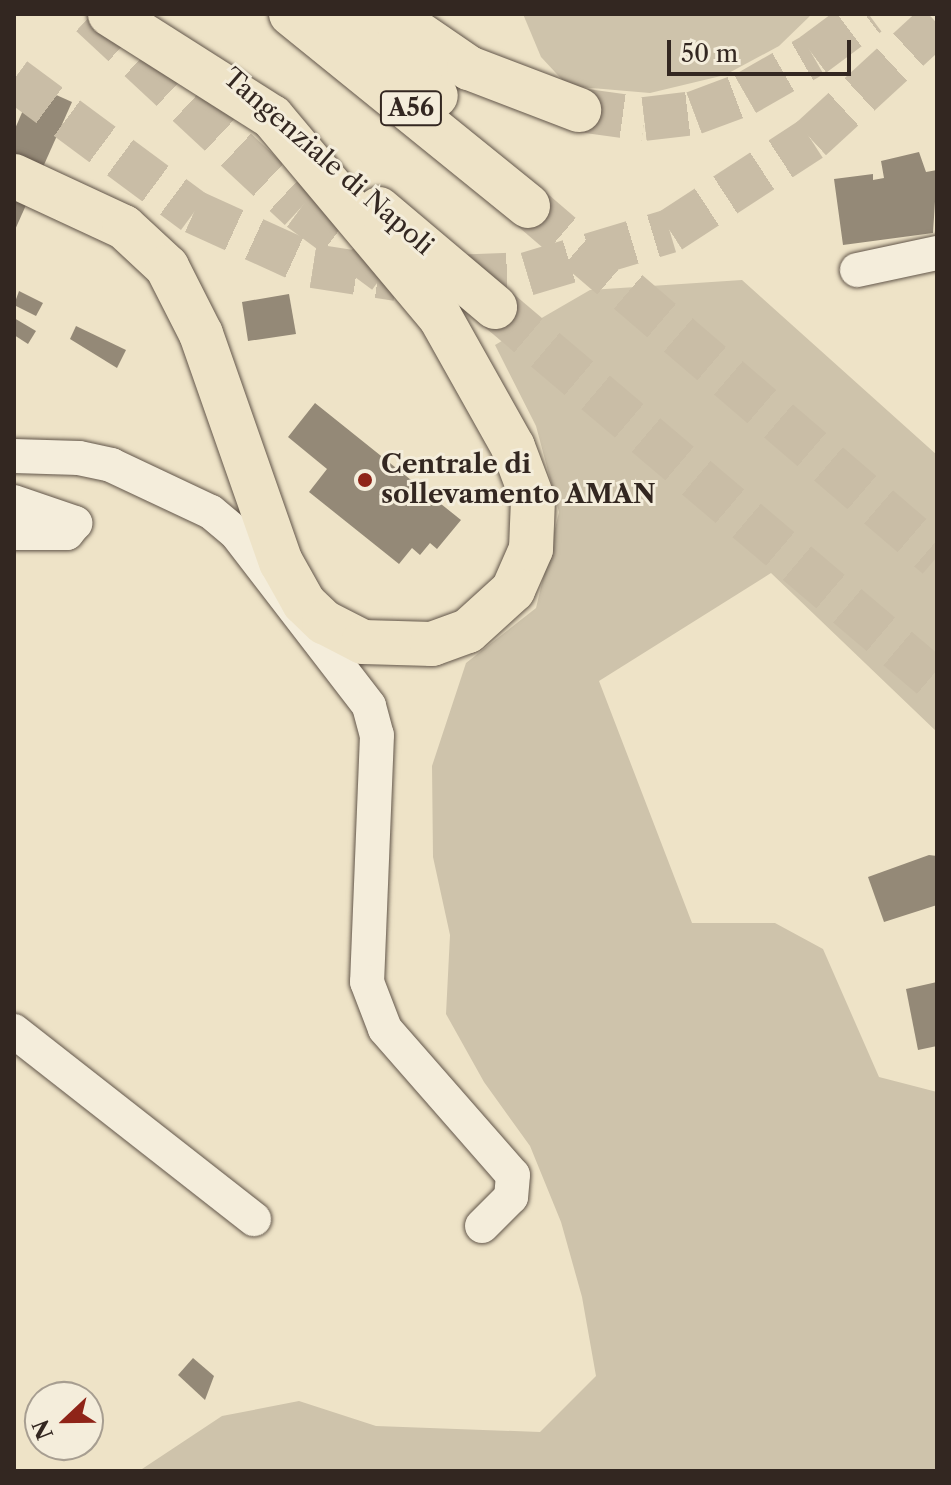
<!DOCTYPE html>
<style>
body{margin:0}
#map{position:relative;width:951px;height:1485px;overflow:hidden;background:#eee3c7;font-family:"Libre Caslon Text",serif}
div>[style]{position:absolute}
.green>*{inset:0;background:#cec3ab}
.building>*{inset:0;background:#948977}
.highway-tunnel>*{height:44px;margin-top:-22px;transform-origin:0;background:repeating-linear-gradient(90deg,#c9bda6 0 44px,transparent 0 66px)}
.roads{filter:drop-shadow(0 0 2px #62564a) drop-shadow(0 0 2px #62564a)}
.minor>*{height:34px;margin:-17px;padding:0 17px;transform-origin:17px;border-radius:17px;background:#f4eddb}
.highway>*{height:44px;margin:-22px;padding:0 22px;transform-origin:22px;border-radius:22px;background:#eee3c7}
.dots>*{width:22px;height:22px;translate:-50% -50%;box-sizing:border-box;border:4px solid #f4eddb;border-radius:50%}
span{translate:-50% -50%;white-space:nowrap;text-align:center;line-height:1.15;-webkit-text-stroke:6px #f4eddb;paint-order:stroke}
.shield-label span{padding:2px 6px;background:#f4eddb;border:2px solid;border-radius:6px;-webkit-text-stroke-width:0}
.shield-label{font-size:24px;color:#332721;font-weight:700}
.street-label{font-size:26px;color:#332721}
.poi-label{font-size:26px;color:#332721;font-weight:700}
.left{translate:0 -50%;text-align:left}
.frame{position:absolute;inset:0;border:16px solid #332721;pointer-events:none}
.north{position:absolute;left:24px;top:1381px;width:80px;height:80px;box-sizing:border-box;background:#f4eddb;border:2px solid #a79e91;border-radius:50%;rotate:248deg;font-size:22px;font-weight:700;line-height:32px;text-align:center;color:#332721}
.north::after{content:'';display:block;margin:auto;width:28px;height:36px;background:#8f2418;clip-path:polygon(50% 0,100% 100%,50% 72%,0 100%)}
.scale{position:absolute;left:667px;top:40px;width:184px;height:36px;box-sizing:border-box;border:4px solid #332721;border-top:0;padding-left:10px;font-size:24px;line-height:28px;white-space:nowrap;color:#332721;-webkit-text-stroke:6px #f4eddb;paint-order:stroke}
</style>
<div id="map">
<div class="green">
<div style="clip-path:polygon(523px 14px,812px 14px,779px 46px,725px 75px,650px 93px,568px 86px,541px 57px)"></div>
<div style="clip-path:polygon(742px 280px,937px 455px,937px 732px,771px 573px,599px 681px,692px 923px,775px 923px,823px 949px,879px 1077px,937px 1092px,937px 1471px,139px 1471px,222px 1416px,299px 1401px,376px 1426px,540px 1432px,596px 1376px,582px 1297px,561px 1222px,530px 1146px,484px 1082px,446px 1014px,450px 935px,433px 857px,432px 766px,466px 663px,536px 608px,559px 512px,536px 426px,495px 345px,590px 290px)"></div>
</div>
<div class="building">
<div style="clip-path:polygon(34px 85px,72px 102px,14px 232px,14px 131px)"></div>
<div style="clip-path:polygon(919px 152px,926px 172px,937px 170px,933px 233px,843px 245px,834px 179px,873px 174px,873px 180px,884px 178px,881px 161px)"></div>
<div style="clip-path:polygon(19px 291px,43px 303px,36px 316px,14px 305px)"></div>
<div style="clip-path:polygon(289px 294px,296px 334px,248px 341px,242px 302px)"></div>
<div style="clip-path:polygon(14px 318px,36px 331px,28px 344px,14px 335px)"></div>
<div style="clip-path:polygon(76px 326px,126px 350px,117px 368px,70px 339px)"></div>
<div style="clip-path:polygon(315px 403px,461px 520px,437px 549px,430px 543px,420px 555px,412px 548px,399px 564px,309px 492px,327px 469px,288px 437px)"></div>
<div style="clip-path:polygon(929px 855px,937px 856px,937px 905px,884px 922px,868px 877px)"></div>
<div style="clip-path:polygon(937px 982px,937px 1046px,918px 1050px,906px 989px)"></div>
<div style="clip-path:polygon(193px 1358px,214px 1376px,205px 1400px,178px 1375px)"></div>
</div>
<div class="highway-tunnel">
<div style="left:91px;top:15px;width:285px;rotate:42.9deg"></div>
<div style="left:300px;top:209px;width:106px;rotate:36.5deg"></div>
<div style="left:14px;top:79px;width:224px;rotate:36.5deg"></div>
<div style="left:194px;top:212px;width:131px;rotate:24.4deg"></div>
<div style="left:313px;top:266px;width:85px;rotate:8.8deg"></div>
<div style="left:397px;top:279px;width:130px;rotate:-2.2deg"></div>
<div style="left:527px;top:274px;width:149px;rotate:-16.7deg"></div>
<div style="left:670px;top:231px;width:168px;rotate:-33.1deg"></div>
<div style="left:811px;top:139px;width:171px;rotate:-42.6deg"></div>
<div style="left:579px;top:110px;width:66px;rotate:7.9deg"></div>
<div style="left:644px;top:119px;width:50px;rotate:-6.8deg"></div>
<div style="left:694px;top:113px;width:54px;rotate:-20.4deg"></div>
<div style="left:745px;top:94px;width:78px;rotate:-29.8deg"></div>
<div style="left:813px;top:55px;width:69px;rotate:-36.7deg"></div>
<div style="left:528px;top:206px;width:539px;rotate:40.64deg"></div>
<div style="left:495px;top:307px;width:580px;rotate:40.31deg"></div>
</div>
<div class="roads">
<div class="minor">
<div style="left:857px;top:270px;width:82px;rotate:-12deg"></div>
<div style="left:14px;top:456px;width:65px;rotate:1.8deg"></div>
<div style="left:79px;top:458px;width:33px;rotate:12deg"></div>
<div style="left:111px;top:465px;width:110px;rotate:25.2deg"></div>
<div style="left:211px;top:512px;width:33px;rotate:40deg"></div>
<div style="left:236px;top:533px;width:218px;rotate:52.4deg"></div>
<div style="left:369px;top:706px;width:30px;rotate:75deg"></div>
<div style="left:377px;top:735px;width:247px;rotate:92.3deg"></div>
<div style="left:367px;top:982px;width:50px;rotate:69deg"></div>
<div style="left:385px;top:1029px;width:194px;rotate:48.8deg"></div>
<div style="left:513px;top:1175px;width:22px;rotate:95deg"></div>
<div style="left:511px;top:1197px;width:41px;rotate:135deg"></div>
<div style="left:14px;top:502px;width:65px;rotate:19deg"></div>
<div style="left:75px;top:523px;width:13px;rotate:129deg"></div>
<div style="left:67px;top:533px;width:53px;rotate:180deg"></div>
<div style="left:14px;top:1031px;width:305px;rotate:38.1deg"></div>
</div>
<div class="highway">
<div style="left:291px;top:14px;width:305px;rotate:39deg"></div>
<div style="left:348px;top:14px;width:120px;rotate:43deg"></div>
<div style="left:390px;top:14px;width:96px;rotate:34.4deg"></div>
<div style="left:469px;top:68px;width:118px;rotate:20.9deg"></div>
<div style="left:14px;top:176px;width:121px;rotate:24.9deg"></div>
<div style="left:124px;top:227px;width:59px;rotate:42.9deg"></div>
<div style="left:167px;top:267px;width:75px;rotate:63.1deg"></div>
<div style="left:201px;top:334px;width:242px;rotate:70.7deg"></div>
<div style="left:281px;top:562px;width:47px;rotate:60.7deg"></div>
<div style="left:304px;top:603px;width:28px;rotate:44deg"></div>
<div style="left:324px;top:622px;width:44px;rotate:27.1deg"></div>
<div style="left:363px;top:642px;width:69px;rotate:1.7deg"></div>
<div style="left:432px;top:644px;width:38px;rotate:-20deg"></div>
<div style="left:468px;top:631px;width:61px;rotate:-42.3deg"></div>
<div style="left:513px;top:590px;width:45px;rotate:-66.3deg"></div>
<div style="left:531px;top:549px;width:49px;rotate:-87.7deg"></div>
<div style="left:533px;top:500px;width:57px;rotate:-110.7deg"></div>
<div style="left:513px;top:447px;width:149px;rotate:-119.3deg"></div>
<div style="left:440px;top:317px;width:261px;rotate:-130deg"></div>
<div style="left:272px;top:117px;width:192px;rotate:-147.6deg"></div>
<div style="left:379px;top:209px;width:152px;rotate:40.2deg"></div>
</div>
</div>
<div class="dots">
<div style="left:365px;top:480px;background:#8f2418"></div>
</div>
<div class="shield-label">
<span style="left:411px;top:108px">A56</span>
</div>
<div class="street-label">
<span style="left:328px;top:162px;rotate:41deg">Tangenziale di Napoli</span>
</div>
<div class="poi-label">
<span class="left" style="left:381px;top:480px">Centrale di<br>sollevamento AMAN</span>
</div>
<div class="frame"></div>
<div class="north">N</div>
<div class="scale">50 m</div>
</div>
